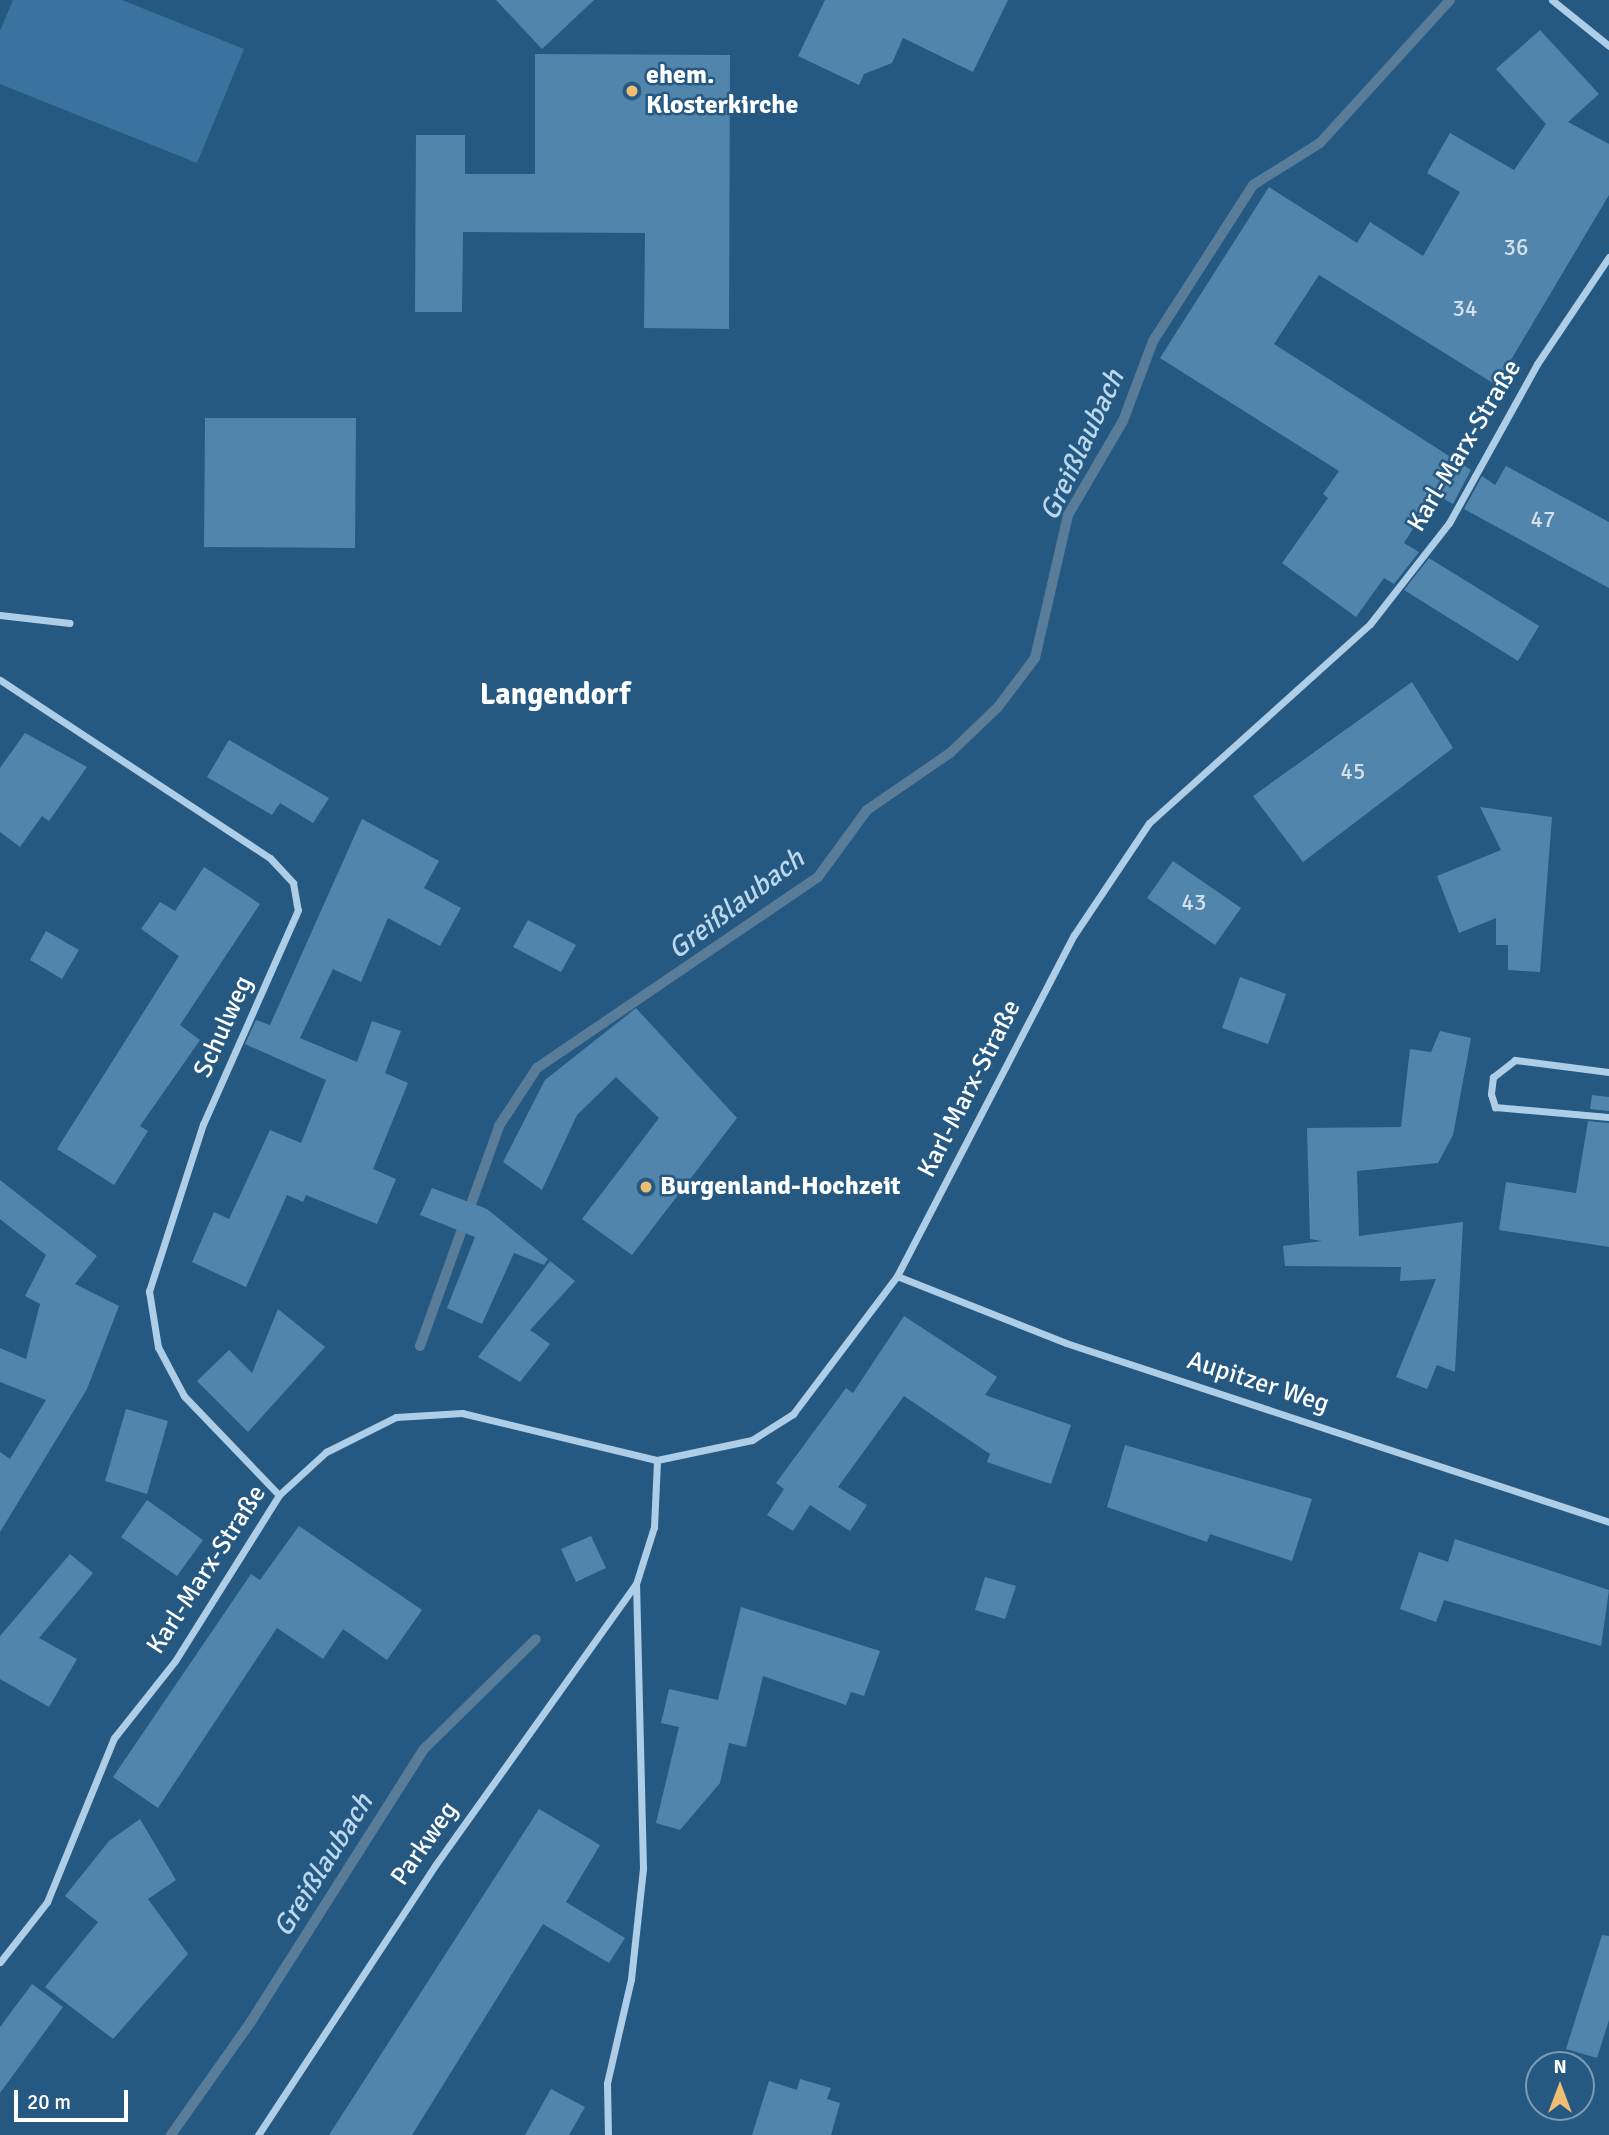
<!DOCTYPE html>
<meta charset="utf-8">
<style>
body{margin:0}
#map{position:relative;width:1609px;height:2135px;overflow:hidden;background:#265982;font-family:Signika,sans-serif}
div>[style]{position:absolute}
.green>*{inset:0;background:#3b739f}
.stream>*{height:10px;margin:-5px;padding:0 5px;transform-origin:5px;border-radius:5px;background:#597d99}
.building>*{inset:0;background:#5285ac}
.street>*{height:7px;margin:-3.5px;padding:0 3.5px;transform-origin:3.5px;border-radius:3.5px;background:#aecee7}
.dots>*{width:19px;height:19px;translate:-50% -50%;box-sizing:border-box;border:4px solid #265982;border-radius:50%}
span{translate:-50% -50%;white-space:nowrap;text-align:center;line-height:1.15;-webkit-text-stroke:5px #265982;paint-order:stroke}
.number-label{font-size:23px;color:#d4e0ea}
.number-label span{-webkit-text-stroke-width:0}
.poi-label{font-size:26px;color:#fff;font-weight:700}
.left{translate:0 -50%;text-align:left}
.street-label{font-size:26px;color:#fff}
.water-label{font-size:28px;color:#bad8ee;font-style:italic}
.quarter-label{font-size:30px;color:#fff;font-weight:700}
.north{position:absolute;left:1525px;top:2051px;width:70px;height:70px;box-sizing:border-box;background:#265982;border:2px solid #7d9bb4;border-radius:50%;rotate:0deg;font-size:19px;font-weight:700;line-height:28px;text-align:center;color:#fff}
.north::after{content:'';display:block;margin:auto;width:24px;height:32px;background:#f0be73;clip-path:polygon(50% 0,100% 100%,50% 72%,0 100%)}
.scale{position:absolute;left:14px;top:2090px;width:114px;height:32px;box-sizing:border-box;border:4px solid #fff;border-top:0;padding-left:9px;font-size:21px;line-height:24px;white-space:nowrap;color:#fff;-webkit-text-stroke:5px #265982;paint-order:stroke}
</style>
<div id="map">
<div class="green">
<div style="clip-path:polygon(13px 0,122px 0,244px 49px,197px 163px,0 84px,0 31px)"></div>
</div>
<div class="stream">
<div style="left:420px;top:1346px;width:234px;rotate:-70.2deg"></div>
<div style="left:499px;top:1126px;width:69px;rotate:-56.8deg"></div>
<div style="left:537px;top:1068px;width:340px;rotate:-34.2deg"></div>
<div style="left:818px;top:877px;width:83px;rotate:-53.8deg"></div>
<div style="left:867px;top:810px;width:101px;rotate:-34.5deg"></div>
<div style="left:950px;top:753px;width:66px;rotate:-43.8deg"></div>
<div style="left:998px;top:707px;width:61px;rotate:-52.9deg"></div>
<div style="left:1035px;top:658px;width:147px;rotate:-77deg"></div>
<div style="left:1068px;top:515px;width:109px;rotate:-59.7deg"></div>
<div style="left:1123px;top:421px;width:85px;rotate:-69.4deg"></div>
<div style="left:1153px;top:341px;width:185px;rotate:-57.3deg"></div>
<div style="left:1253px;top:185px;width:79px;rotate:-32.1deg"></div>
<div style="left:1320px;top:143px;width:193px;rotate:-47.7deg"></div>
<div style="left:171px;top:2135px;width:137px;rotate:-54.8deg"></div>
<div style="left:250px;top:2023px;width:323px;rotate:-57.6deg"></div>
<div style="left:423px;top:1750px;width:158px;rotate:-44.5deg"></div>
</div>
<div class="building">
<div style="clip-path:polygon(496px 0,594px 0,542px 49px)"></div>
<div style="clip-path:polygon(825px 0,1008px 0,973px 72px,903px 38px,892px 63px,864px 74px,859px 85px,798px 56px)"></div>
<div style="clip-path:polygon(1540px 30px,1599px 94px,1568px 122px,1609px 144px,1609px 195px,1496px 385px,1319px 275px,1274px 344px,1471px 470px,1453px 504px,1435px 494px,1404px 543px,1419px 552px,1394px 584px,1384px 578px,1356px 617px,1282px 563px,1328px 498px,1323px 494px,1339px 471px,1160px 358px,1269px 187px,1357px 243px,1370px 222px,1423px 256px,1460px 192px,1427px 173px,1450px 133px,1514px 170px,1546px 124px,1496px 69px)"></div>
<div style="clip-path:polygon(535px 54px,730px 55px,729px 329px,644px 328px,645px 233px,463px 232px,462px 312px,415px 312px,416px 135px,465px 135px,465px 174px,535px 174px)"></div>
<div style="clip-path:polygon(205px 418px,356px 418px,355px 548px,204px 547px)"></div>
<div style="clip-path:polygon(1506px 466px,1609px 522px,1609px 588px,1464px 509px,1482px 476px,1495px 485px)"></div>
<div style="clip-path:polygon(1429px 558px,1539px 626px,1518px 661px,1404px 590px)"></div>
<div style="clip-path:polygon(1412px 682px,1453px 748px,1303px 862px,1253px 796px)"></div>
<div style="clip-path:polygon(25px 733px,87px 767px,49px 821px,42px 816px,20px 847px,0 832px,0 768px)"></div>
<div style="clip-path:polygon(229px 740px,329px 798px,313px 823px,280px 803px,272px 815px,207px 777px)"></div>
<div style="clip-path:polygon(1480px 807px,1552px 817px,1540px 972px,1508px 970px,1508px 945px,1496px 945px,1496px 918px,1459px 933px,1437px 876px,1501px 850px)"></div>
<div style="clip-path:polygon(362px 819px,439px 861px,424px 888px,461px 908px,440px 946px,388px 918px,361px 982px,333px 969px,300px 1038px,357px 1062px,372px 1021px,401px 1031px,385px 1073px,408px 1083px,373px 1169px,396px 1179px,377px 1224px,306px 1195px,303px 1202px,287px 1195px,246px 1287px,192px 1262px,214px 1212px,229px 1219px,270px 1130px,301px 1143px,326px 1080px,245px 1044px,256px 1020px,270px 1025px)"></div>
<div style="clip-path:polygon(1173px 861px,1241px 908px,1215px 945px,1147px 898px)"></div>
<div style="clip-path:polygon(204px 867px,260px 904px,180px 1025px,200px 1040px,140px 1126px,148px 1131px,114px 1185px,57px 1149px,179px 956px,141px 929px,160px 902px,175px 911px)"></div>
<div style="clip-path:polygon(528px 920px,576px 945px,561px 972px,513px 947px)"></div>
<div style="clip-path:polygon(46px 931px,79px 950px,62px 979px,30px 960px)"></div>
<div style="clip-path:polygon(1240px 977px,1286px 994px,1268px 1044px,1222px 1028px)"></div>
<div style="clip-path:polygon(636px 1008px,737px 1118px,632px 1255px,582px 1219px,659px 1118px,616px 1077px,577px 1115px,542px 1190px,503px 1162px,545px 1080px)"></div>
<div style="clip-path:polygon(1440px 1031px,1471px 1038px,1453px 1135px,1438px 1163px,1357px 1171px,1359px 1236px,1463px 1222px,1455px 1372px,1437px 1365px,1427px 1389px,1396px 1377px,1436px 1279px,1400px 1281px,1401px 1267px,1285px 1266px,1283px 1246px,1322px 1241px,1310px 1239px,1307px 1128px,1401px 1127px,1410px 1049px,1431px 1052px)"></div>
<div style="clip-path:polygon(1592px 1095px,1609px 1097px,1609px 1111px,1590px 1109px)"></div>
<div style="clip-path:polygon(1588px 1121px,1609px 1123px,1609px 1247px,1499px 1230px,1506px 1182px,1576px 1193px)"></div>
<div style="clip-path:polygon(0 1180px,97px 1256px,75px 1284px,119px 1306px,87px 1389px,0 1532px,0 1452px,10px 1459px,46px 1400px,0 1382px,0 1348px,26px 1359px,40px 1304px,25px 1296px,46px 1255px,0 1219px)"></div>
<div style="clip-path:polygon(432px 1188px,487px 1209px,548px 1259px,544px 1265px,514px 1253px,482px 1324px,447px 1308px,475px 1237px,420px 1215px)"></div>
<div style="clip-path:polygon(550px 1261px,575px 1281px,530px 1330px,550px 1344px,520px 1382px,478px 1357px)"></div>
<div style="clip-path:polygon(278px 1309px,325px 1347px,248px 1432px,197px 1381px,229px 1350px,252px 1373px)"></div>
<div style="clip-path:polygon(904px 1316px,997px 1377px,985px 1395px,1071px 1425px,1051px 1484px,987px 1462px,990px 1454px,904px 1396px,838px 1487px,867px 1505px,850px 1531px,810px 1505px,793px 1531px,767px 1515px,784px 1489px,776px 1483px,846px 1388px,853px 1393px)"></div>
<div style="clip-path:polygon(126px 1409px,168px 1421px,147px 1494px,105px 1481px)"></div>
<div style="clip-path:polygon(1125px 1445px,1312px 1499px,1292px 1561px,1210px 1534px,1207px 1542px,1107px 1507px)"></div>
<div style="clip-path:polygon(147px 1500px,203px 1540px,177px 1576px,121px 1537px)"></div>
<div style="clip-path:polygon(299px 1526px,422px 1610px,387px 1660px,343px 1629px,323px 1659px,277px 1628px,158px 1808px,113px 1777px,251px 1574px,260px 1580px)"></div>
<div style="clip-path:polygon(591px 1536px,606px 1568px,576px 1582px,561px 1549px)"></div>
<div style="clip-path:polygon(1455px 1539px,1609px 1590px,1601px 1646px,1444px 1600px,1436px 1622px,1400px 1609px,1419px 1552px,1448px 1562px)"></div>
<div style="clip-path:polygon(70px 1554px,93px 1573px,39px 1638px,77px 1659px,49px 1707px,0 1679px,0 1636px)"></div>
<div style="clip-path:polygon(985px 1577px,1016px 1586px,1005px 1619px,975px 1610px)"></div>
<div style="clip-path:polygon(741px 1607px,880px 1651px,864px 1696px,851px 1692px,846px 1705px,763px 1676px,746px 1747px,729px 1743px,720px 1783px,680px 1830px,656px 1823px,679px 1727px,661px 1723px,669px 1689px,718px 1700px)"></div>
<div style="clip-path:polygon(539px 1809px,600px 1845px,566px 1902px,625px 1938px,609px 1963px,543px 1924px,412px 2135px,329px 2135px)"></div>
<div style="clip-path:polygon(140px 1819px,176px 1880px,148px 1899px,188px 1954px,113px 2039px,45px 1987px,98px 1922px,65px 1896px,109px 1841px)"></div>
<div style="clip-path:polygon(1602px 1935px,1609px 1936px,1609px 2020px,1597px 2058px,1566px 2049px)"></div>
<div style="clip-path:polygon(32px 1984px,63px 2007px,0 2093px,0 2027px)"></div>
<div style="clip-path:polygon(800px 2079px,831px 2088px,827px 2099px,840px 2103px,831px 2135px,752px 2135px,769px 2081px,797px 2090px)"></div>
<div style="clip-path:polygon(551px 2089px,585px 2107px,569px 2135px,525px 2135px)"></div>
</div>
<div class="street">
<div style="left:1552px;top:0;width:73px;rotate:38.9deg"></div>
<div style="left:0;top:615px;width:70px;rotate:6.5deg"></div>
<div style="left:0;top:680px;width:323px;rotate:33.4deg"></div>
<div style="left:270px;top:858px;width:34px;rotate:47deg"></div>
<div style="left:293px;top:883px;width:27px;rotate:80deg"></div>
<div style="left:298px;top:910px;width:234px;rotate:113.9deg"></div>
<div style="left:203px;top:1124px;width:176px;rotate:107.9deg"></div>
<div style="left:149px;top:1291px;width:57px;rotate:80.9deg"></div>
<div style="left:158px;top:1347px;width:55px;rotate:62deg"></div>
<div style="left:184px;top:1396px;width:137px;rotate:46.2deg"></div>
<div style="left:1609px;top:1072px;width:95px;rotate:-172.7deg"></div>
<div style="left:1515px;top:1060px;width:28px;rotate:142deg"></div>
<div style="left:1493px;top:1077px;width:17px;rotate:97deg"></div>
<div style="left:1491px;top:1094px;width:14px;rotate:73deg"></div>
<div style="left:1495px;top:1107px;width:114px;rotate:5deg"></div>
<div style="left:897px;top:1276px;width:182px;rotate:21.6deg"></div>
<div style="left:1066px;top:1343px;width:572px;rotate:18.24deg"></div>
<div style="left:0;top:1962px;width:76px;rotate:-51.9deg"></div>
<div style="left:47px;top:1902px;width:177px;rotate:-67.8deg"></div>
<div style="left:114px;top:1738px;width:98px;rotate:-51.6deg"></div>
<div style="left:175px;top:1661px;width:196px;rotate:-57.9deg"></div>
<div style="left:279px;top:1495px;width:64px;rotate:-42.5deg"></div>
<div style="left:326px;top:1452px;width:78px;rotate:-26.6deg"></div>
<div style="left:396px;top:1417px;width:66px;rotate:-3.5deg"></div>
<div style="left:462px;top:1413px;width:201px;rotate:13.6deg"></div>
<div style="left:657px;top:1460px;width:97px;rotate:-11.9deg"></div>
<div style="left:752px;top:1440px;width:49px;rotate:-32.4deg"></div>
<div style="left:793px;top:1414px;width:173px;rotate:-53deg"></div>
<div style="left:897px;top:1276px;width:384px;rotate:-62.6deg"></div>
<div style="left:1074px;top:935px;width:135px;rotate:-56.2deg"></div>
<div style="left:1149px;top:823px;width:297px;rotate:-42deg"></div>
<div style="left:1370px;top:624px;width:128px;rotate:-52deg"></div>
<div style="left:1449px;top:523px;width:182px;rotate:-61deg"></div>
<div style="left:1537px;top:364px;width:129px;rotate:-56.1deg"></div>
<div style="left:258px;top:2135px;width:324px;rotate:-56.7deg"></div>
<div style="left:436px;top:1864px;width:344px;rotate:-54.5deg"></div>
<div style="left:636px;top:1584px;width:60px;rotate:-72.5deg"></div>
<div style="left:654px;top:1527px;width:67px;rotate:-87.4deg"></div>
<div style="left:608px;top:2135px;width:52px;rotate:-91.1deg"></div>
<div style="left:607px;top:2083px;width:107px;rotate:-77deg"></div>
<div style="left:631px;top:1979px;width:112px;rotate:-83.8deg"></div>
<div style="left:643px;top:1868px;width:283px;rotate:-91.4deg"></div>
</div>
<div class="dots">
<div style="left:632px;top:91px;background:#f0be73"></div>
<div style="left:646px;top:1187px;background:#f0be73"></div>
</div>
<div class="number-label">
<span style="left:1516px;top:248px">36</span>
<span style="left:1465px;top:309px">34</span>
<span style="left:1543px;top:520px">47</span>
<span style="left:1353px;top:772px">45</span>
<span style="left:1194px;top:903px">43</span>
</div>
<div class="poi-label">
<span class="left" style="left:646px;top:91px">ehem.<br>Klosterkirche</span>
<span class="left" style="left:660px;top:1187px">Burgenland-Hochzeit</span>
</div>
<div class="street-label">
<span style="left:1465px;top:446px;rotate:-59deg">Karl-Marx-Straße</span>
<span style="left:224px;top:1027px;rotate:-66deg">Schulweg</span>
<span style="left:970px;top:1089px;rotate:-63deg">Karl-Marx-Straße</span>
<span style="left:1258px;top:1383px;rotate:18deg">Aupitzer Weg</span>
<span style="left:207px;top:1570px;rotate:-57deg">Karl-Marx-Straße</span>
<span style="left:425px;top:1844px;rotate:-55deg">Parkweg</span>
</div>
<div class="water-label">
<span style="left:1082px;top:445px;rotate:-65deg">Greißlaubach</span>
<span style="left:736px;top:904px;rotate:-37deg">Greißlaubach</span>
<span style="left:323px;top:1865px;rotate:-58deg">Greißlaubach</span>
</div>
<div class="quarter-label">
<span style="left:555px;top:695px">Langendorf</span>
</div>
<div class="north">N</div>
<div class="scale">20 m</div>
</div>
